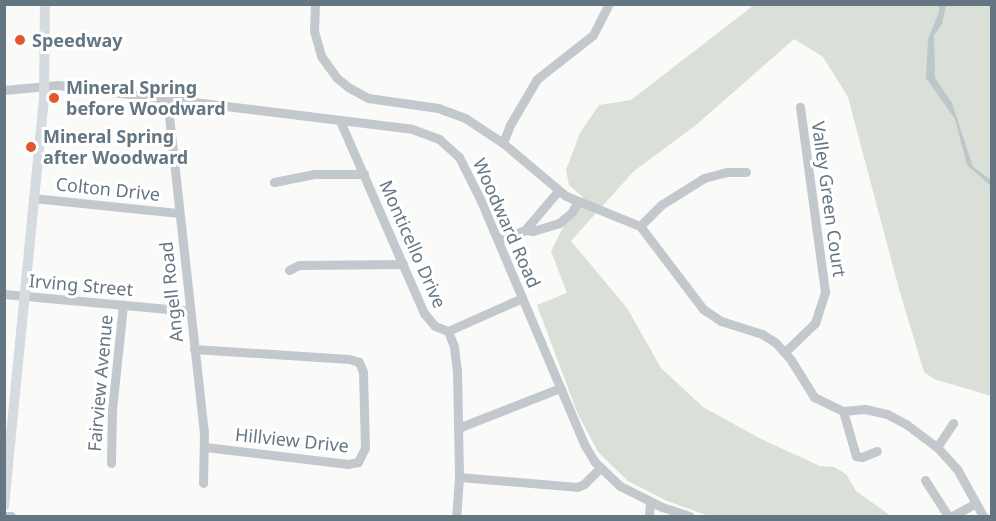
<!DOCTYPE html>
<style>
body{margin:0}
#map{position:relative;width:996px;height:521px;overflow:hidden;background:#fafaf8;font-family:"Noto Sans",sans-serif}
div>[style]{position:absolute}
.green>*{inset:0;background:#dadfd7}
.water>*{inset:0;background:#bbc7cb}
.minor>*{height:9px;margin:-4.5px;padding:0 4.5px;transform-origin:4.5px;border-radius:4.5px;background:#c3c8cc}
.major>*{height:10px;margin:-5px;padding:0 5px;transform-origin:5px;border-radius:5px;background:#d6dbdf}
.dots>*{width:16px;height:16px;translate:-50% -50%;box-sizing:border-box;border:3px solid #fff;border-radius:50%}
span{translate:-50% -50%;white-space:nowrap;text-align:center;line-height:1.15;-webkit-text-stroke:6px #fff;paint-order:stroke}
.poi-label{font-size:18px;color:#657683;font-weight:700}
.left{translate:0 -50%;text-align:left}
.street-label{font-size:18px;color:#657683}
.frame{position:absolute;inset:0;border:6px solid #657683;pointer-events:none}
</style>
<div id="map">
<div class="green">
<div style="clip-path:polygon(754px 5px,991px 5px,991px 396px,934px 379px,924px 372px,899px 289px,848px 97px,823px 57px,794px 39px,696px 125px,634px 171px,571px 241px,627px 308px,661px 368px,703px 407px,759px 438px,820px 466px,834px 467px,846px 474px,856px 491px,891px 516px,709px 516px,667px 501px,628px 481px,598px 452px,577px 412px,537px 305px,567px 293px,551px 251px,566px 222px,583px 197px,569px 185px,566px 170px,580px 133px,599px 105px,631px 100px)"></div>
</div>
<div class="water">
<div style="clip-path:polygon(939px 5px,946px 5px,942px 24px,934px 35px,935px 78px,952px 103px,973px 167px,991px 180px,991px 186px,967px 165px,955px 119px,926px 78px,928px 39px,939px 12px)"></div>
</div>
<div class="minor">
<div style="left:315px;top:4px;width:27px;rotate:92deg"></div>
<div style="left:314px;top:31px;width:26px;rotate:74deg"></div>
<div style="left:321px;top:56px;width:27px;rotate:54deg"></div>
<div style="left:337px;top:78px;width:14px;rotate:39deg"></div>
<div style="left:348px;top:87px;width:23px;rotate:29deg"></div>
<div style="left:368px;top:98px;width:71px;rotate:8.1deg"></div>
<div style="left:438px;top:108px;width:29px;rotate:20deg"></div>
<div style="left:465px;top:118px;width:45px;rotate:33.3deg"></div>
<div style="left:503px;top:143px;width:82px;rotate:40.1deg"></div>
<div style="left:566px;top:196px;width:80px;rotate:22.1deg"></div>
<div style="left:640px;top:226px;width:104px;rotate:52.8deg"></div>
<div style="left:703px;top:309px;width:22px;rotate:34deg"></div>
<div style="left:721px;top:321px;width:43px;rotate:17.6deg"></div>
<div style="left:762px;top:334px;width:15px;rotate:32deg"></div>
<div style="left:775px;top:342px;width:24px;rotate:48deg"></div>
<div style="left:791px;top:360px;width:44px;rotate:58.1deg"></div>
<div style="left:814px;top:397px;width:32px;rotate:26deg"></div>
<div style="left:843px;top:411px;width:22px;rotate:-5deg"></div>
<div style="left:865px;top:409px;width:23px;rotate:13deg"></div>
<div style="left:887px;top:414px;width:21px;rotate:28deg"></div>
<div style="left:906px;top:424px;width:39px;rotate:37deg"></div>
<div style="left:937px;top:447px;width:30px;rotate:48deg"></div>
<div style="left:957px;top:469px;width:54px;rotate:61deg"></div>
<div style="left:4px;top:90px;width:54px;rotate:-5.3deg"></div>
<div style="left:58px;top:85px;width:54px;rotate:7.4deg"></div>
<div style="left:112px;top:92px;width:302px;rotate:7deg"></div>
<div style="left:412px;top:129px;width:29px;rotate:20deg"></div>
<div style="left:439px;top:139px;width:27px;rotate:42deg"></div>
<div style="left:459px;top:157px;width:49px;rotate:63.4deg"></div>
<div style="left:481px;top:201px;width:264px;rotate:67deg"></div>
<div style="left:584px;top:444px;width:21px;rotate:59deg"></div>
<div style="left:595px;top:462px;width:35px;rotate:44deg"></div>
<div style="left:620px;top:486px;width:47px;rotate:26.6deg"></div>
<div style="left:662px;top:507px;width:29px;rotate:18deg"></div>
<div style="left:167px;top:98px;width:336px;rotate:83.7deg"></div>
<div style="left:204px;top:432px;width:51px;rotate:91.1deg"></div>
<div style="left:340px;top:121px;width:210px;rotate:66.4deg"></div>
<div style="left:424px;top:313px;width:17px;rotate:50deg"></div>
<div style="left:435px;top:326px;width:14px;rotate:21deg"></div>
<div style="left:503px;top:143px;width:19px;rotate:-69deg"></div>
<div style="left:510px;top:125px;width:53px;rotate:-59.6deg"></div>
<div style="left:537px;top:79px;width:71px;rotate:-38.2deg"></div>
<div style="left:593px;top:35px;width:35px;rotate:-63deg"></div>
<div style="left:274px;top:182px;width:41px;rotate:-11.3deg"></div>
<div style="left:314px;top:174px;width:50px"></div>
<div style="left:33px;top:198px;width:147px;rotate:5.9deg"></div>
<div style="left:640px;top:226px;width:30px;rotate:-45deg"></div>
<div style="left:661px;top:205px;width:51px;rotate:-32.1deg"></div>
<div style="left:704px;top:178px;width:24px;rotate:-15deg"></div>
<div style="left:727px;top:172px;width:19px"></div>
<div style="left:525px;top:230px;width:51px;rotate:-49.8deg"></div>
<div style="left:498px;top:239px;width:28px;rotate:-18deg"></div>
<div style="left:525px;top:230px;width:8px;rotate:7deg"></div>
<div style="left:533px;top:231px;width:27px;rotate:-17deg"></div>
<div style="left:559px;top:223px;width:17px;rotate:-40deg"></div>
<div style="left:572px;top:212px;width:10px;rotate:-61deg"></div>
<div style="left:289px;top:270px;width:11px;rotate:-27deg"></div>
<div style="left:299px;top:265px;width:104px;rotate:-0.6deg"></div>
<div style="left:4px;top:294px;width:187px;rotate:5.2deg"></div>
<div style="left:448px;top:331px;width:17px;rotate:69deg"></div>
<div style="left:454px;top:347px;width:23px;rotate:83deg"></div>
<div style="left:457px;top:370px;width:107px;rotate:88.9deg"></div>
<div style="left:459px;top:477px;width:39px;rotate:94deg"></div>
<div style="left:448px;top:331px;width:81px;rotate:-24deg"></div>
<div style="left:194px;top:349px;width:155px;rotate:3.7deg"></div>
<div style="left:349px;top:359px;width:10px;rotate:17deg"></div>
<div style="left:359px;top:362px;width:11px;rotate:68deg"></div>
<div style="left:363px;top:372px;width:76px;rotate:88.5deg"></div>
<div style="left:365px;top:448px;width:16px;rotate:117deg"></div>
<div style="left:358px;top:462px;width:10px;rotate:169deg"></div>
<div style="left:348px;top:464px;width:144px;rotate:-173.2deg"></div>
<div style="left:785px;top:352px;width:42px;rotate:-44deg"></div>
<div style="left:815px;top:323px;width:33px;rotate:-72deg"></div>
<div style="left:825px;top:292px;width:187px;rotate:-97.7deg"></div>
<div style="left:843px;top:411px;width:47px;rotate:73.9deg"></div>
<div style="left:856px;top:456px;width:6px;rotate:9deg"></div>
<div style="left:862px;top:457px;width:16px;rotate:-22deg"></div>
<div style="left:458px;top:428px;width:110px;rotate:-21.4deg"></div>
<div style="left:937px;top:447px;width:29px;rotate:-56deg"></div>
<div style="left:111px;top:463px;width:53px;rotate:-88.9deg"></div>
<div style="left:112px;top:410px;width:106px;rotate:-84deg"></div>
<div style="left:459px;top:477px;width:118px;rotate:4.8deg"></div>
<div style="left:577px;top:487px;width:8px;rotate:-23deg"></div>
<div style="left:584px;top:484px;width:23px;rotate:-45deg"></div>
<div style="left:925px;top:480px;width:43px;rotate:57.4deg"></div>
<div style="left:4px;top:516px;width:7px"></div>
<div style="left:649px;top:516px;width:14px;rotate:-86deg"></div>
<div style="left:952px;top:516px;width:27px;rotate:-28deg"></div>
</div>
<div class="major">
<div style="left:4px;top:506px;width:412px;rotate:-84.4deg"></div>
<div style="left:44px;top:96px;width:92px;rotate:-89.4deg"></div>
</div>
<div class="dots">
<div style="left:20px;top:40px;background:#e4572e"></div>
<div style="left:54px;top:98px;background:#e4572e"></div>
<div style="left:31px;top:147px;background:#e4572e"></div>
</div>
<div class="poi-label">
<span class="left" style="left:32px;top:40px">Speedway</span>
<span class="left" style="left:66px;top:98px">Mineral Spring<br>before Woodward</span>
<span class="left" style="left:43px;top:147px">Mineral Spring<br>after Woodward</span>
</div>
<div class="street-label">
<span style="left:108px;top:189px;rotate:6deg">Colton Drive</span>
<span style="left:829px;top:199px;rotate:82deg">Valley Green Court</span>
<span style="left:507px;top:223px;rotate:66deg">Woodward Road</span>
<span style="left:413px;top:244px;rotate:66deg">Monticello Drive</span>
<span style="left:81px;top:285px;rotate:5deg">Irving Street</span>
<span style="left:171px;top:292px;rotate:-96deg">Angell Road</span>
<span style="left:100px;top:383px;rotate:-85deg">Fairview Avenue</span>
<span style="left:292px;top:440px;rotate:6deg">Hillview Drive</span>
</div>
<div class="frame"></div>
</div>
